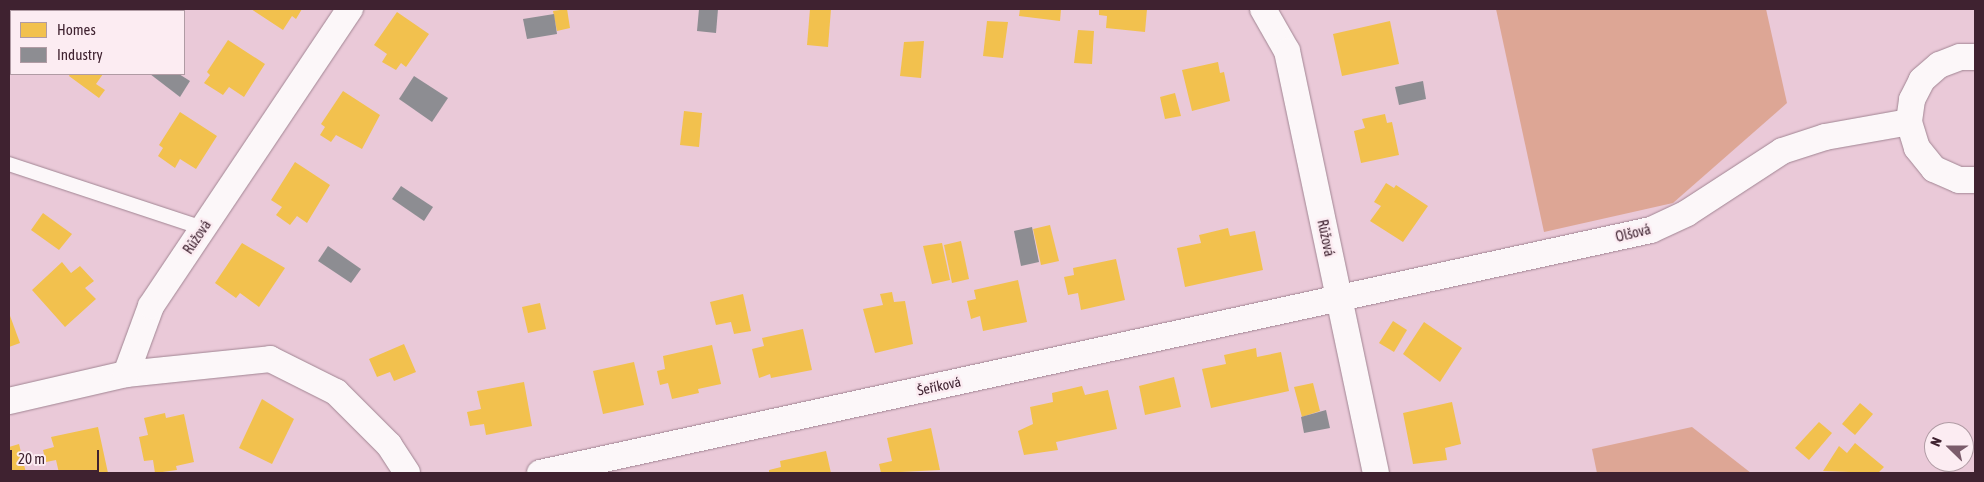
<!DOCTYPE html>
<meta charset="utf-8">
<style>
body{margin:0}
#map{position:relative;width:1984px;height:482px;overflow:hidden;background:#eac9d8;font-family:"Asap Condensed",sans-serif}
div>[style]{position:absolute}
.green>*{inset:0;background:#dda695}
.homes>*{inset:0;background:#f2c14e}
.industry>*{inset:0;background:#8d8d92}
.roads{filter:drop-shadow(0 0 1px #a18593) drop-shadow(0 0 1px #a18593)}
.lane>*{height:14px;margin:-7px;padding:0 7px;transform-origin:7px;border-radius:7px;background:#fcf7f9}
.street>*{height:26px;margin:-13px;padding:0 13px;transform-origin:13px;border-radius:13px;background:#fcf7f9}
span{translate:-50% -50%;white-space:nowrap;text-align:center;line-height:1.15;-webkit-text-stroke:5px #fcecf2;paint-order:stroke}
.street-label{font-size:14px;color:#3f2230}
.frame{position:absolute;inset:0;border:10px solid #3f2230;pointer-events:none}
.legend{position:absolute;left:10px;top:10px;width:175px;height:65px;box-sizing:border-box;background:#fcecf2;border:1px solid #b09ba4;margin:0;padding:6px 9px;list-style:none;font-size:15px;color:#3f2230}
.legend li{display:flex;align-items:center;gap:10px;height:25px}
.legend b{width:25px;border:1px solid #b09ba4}
.north{position:absolute;left:1924px;top:422px;width:50px;height:50px;box-sizing:border-box;background:#fcecf2;border:1px solid #b09ba4;border-radius:50%;rotate:292deg;font-size:14px;font-weight:700;line-height:20px;text-align:center;color:#3f2230}
.north::after{content:'';display:block;margin:auto;width:18px;height:22px;background:#7b5c6b;clip-path:polygon(50% 0,100% 100%,50% 72%,0 100%)}
.scale{position:absolute;left:10px;top:450px;width:89px;height:22px;box-sizing:border-box;border:2px solid #3f2230;border-top:0;padding-left:6px;font-size:15px;line-height:18px;white-space:nowrap;color:#3f2230;-webkit-text-stroke:4px #fcecf2;paint-order:stroke}
</style>
<div id="map">
<div class="green">
<div style="clip-path:polygon(1496px 9px,1766px 9px,1787px 103px,1673px 203px,1544px 232px)"></div>
<div style="clip-path:polygon(1692px 427px,1751px 473px,1597px 473px,1592px 449px)"></div>
</div>
<div class="homes">
<div style="clip-path:polygon(251px 9px,302px 9px,296px 19px,292px 16px,283px 30px)"></div>
<div style="clip-path:polygon(567px 9px,570px 28px,557px 31px,553px 11px)"></div>
<div style="clip-path:polygon(810px 9px,831px 9px,828px 47px,807px 45px)"></div>
<div style="clip-path:polygon(1020px 9px,1061px 9px,1060px 21px,1019px 16px)"></div>
<div style="clip-path:polygon(1099px 9px,1147px 9px,1145px 32px,1106px 28px,1107px 16px,1099px 15px)"></div>
<div style="clip-path:polygon(397px 12px,429px 34px,406px 67px,401px 63px,396px 70px,382px 62px,387px 54px,374px 45px)"></div>
<div style="clip-path:polygon(987px 21px,1008px 22px,1003px 58px,983px 56px)"></div>
<div style="clip-path:polygon(1390px 21px,1399px 64px,1342px 76px,1333px 34px)"></div>
<div style="clip-path:polygon(1078px 30px,1094px 31px,1092px 64px,1074px 63px)"></div>
<div style="clip-path:polygon(228px 40px,265px 64px,244px 97px,229px 87px,223px 95px,204px 83px,210px 75px,207px 72px)"></div>
<div style="clip-path:polygon(924px 41px,921px 78px,900px 76px,904px 42px)"></div>
<div style="clip-path:polygon(1218px 62px,1220px 73px,1224px 72px,1230px 101px,1192px 111px,1182px 70px)"></div>
<div style="clip-path:polygon(70px 74px,103px 74px,96px 84px,105px 90px,99px 98px,69px 76px)"></div>
<div style="clip-path:polygon(343px 91px,380px 115px,362px 149px,336px 135px,331px 142px,320px 135px,325px 127px,321px 124px)"></div>
<div style="clip-path:polygon(1175px 93px,1181px 116px,1165px 119px,1160px 97px)"></div>
<div style="clip-path:polygon(684px 111px,702px 113px,699px 147px,680px 145px)"></div>
<div style="clip-path:polygon(180px 112px,217px 136px,196px 169px,180px 159px,175px 168px,158px 156px,163px 148px,159px 145px)"></div>
<div style="clip-path:polygon(1385px 114px,1387px 123px,1392px 122px,1399px 155px,1361px 163px,1354px 131px,1365px 128px,1362px 119px)"></div>
<div style="clip-path:polygon(295px 162px,330px 185px,307px 223px,297px 216px,290px 225px,276px 215px,282px 207px,271px 200px)"></div>
<div style="clip-path:polygon(1386px 183px,1394px 188px,1396px 185px,1428px 206px,1403px 242px,1370px 221px,1381px 206px,1374px 202px)"></div>
<div style="clip-path:polygon(43px 213px,72px 234px,59px 250px,31px 230px)"></div>
<div style="clip-path:polygon(1050px 225px,1059px 261px,1041px 265px,1033px 229px)"></div>
<div style="clip-path:polygon(1228px 228px,1230px 236px,1255px 231px,1263px 270px,1185px 287px,1177px 248px,1201px 243px,1199px 235px)"></div>
<div style="clip-path:polygon(961px 241px,969px 279px,952px 283px,944px 245px)"></div>
<div style="clip-path:polygon(242px 243px,285px 268px,259px 307px,240px 293px,236px 298px,215px 283px)"></div>
<div style="clip-path:polygon(942px 243px,950px 280px,932px 284px,923px 246px)"></div>
<div style="clip-path:polygon(1116px 259px,1125px 300px,1081px 310px,1078px 293px,1068px 295px,1064px 277px,1074px 275px,1073px 268px)"></div>
<div style="clip-path:polygon(62px 262px,71px 273px,80px 266px,94px 281px,85px 288px,96px 299px,65px 327px,32px 290px)"></div>
<div style="clip-path:polygon(1018px 280px,1027px 322px,983px 331px,980px 316px,971px 319px,967px 301px,976px 299px,974px 290px)"></div>
<div style="clip-path:polygon(892px 292px,894px 302px,905px 301px,913px 344px,875px 353px,863px 309px,883px 305px,880px 294px)"></div>
<div style="clip-path:polygon(743px 294px,751px 331px,734px 334px,731px 322px,716px 325px,710px 302px)"></div>
<div style="clip-path:polygon(540px 303px,546px 329px,528px 333px,522px 307px)"></div>
<div style="clip-path:polygon(9px 313px,20px 343px,9px 347px)"></div>
<div style="clip-path:polygon(1393px 321px,1407px 330px,1394px 352px,1379px 343px)"></div>
<div style="clip-path:polygon(1424px 322px,1462px 348px,1440px 382px,1403px 354px)"></div>
<div style="clip-path:polygon(803px 329px,812px 370px,771px 378px,770px 374px,759px 378px,752px 349px,764px 346px,762px 338px)"></div>
<div style="clip-path:polygon(404px 344px,416px 372px,394px 381px,390px 372px,377px 377px,369px 359px)"></div>
<div style="clip-path:polygon(712px 345px,721px 384px,698px 389px,699px 393px,672px 399px,668px 383px,660px 385px,657px 371px,665px 369px,663px 356px)"></div>
<div style="clip-path:polygon(1256px 348px,1257px 357px,1281px 352px,1289px 391px,1211px 408px,1202px 369px,1226px 364px,1224px 355px)"></div>
<div style="clip-path:polygon(634px 362px,644px 405px,603px 414px,593px 371px)"></div>
<div style="clip-path:polygon(1174px 377px,1181px 407px,1145px 415px,1139px 386px)"></div>
<div style="clip-path:polygon(524px 382px,532px 426px,486px 435px,484px 424px,470px 426px,467px 412px,481px 409px,477px 391px)"></div>
<div style="clip-path:polygon(1313px 383px,1320px 411px,1302px 417px,1294px 387px)"></div>
<div style="clip-path:polygon(1082px 386px,1085px 395px,1108px 390px,1117px 429px,1056px 442px,1058px 450px,1024px 455px,1018px 431px,1033px 424px,1030px 407px,1053px 402px,1052px 393px)"></div>
<div style="clip-path:polygon(262px 399px,294px 419px,272px 464px,239px 448px)"></div>
<div style="clip-path:polygon(1452px 402px,1461px 444px,1445px 448px,1447px 460px,1413px 464px,1403px 413px)"></div>
<div style="clip-path:polygon(1860px 403px,1873px 414px,1855px 435px,1842px 424px)"></div>
<div style="clip-path:polygon(165px 413px,166px 418px,184px 414px,194px 462px,176px 466px,177px 470px,155px 473px,153px 460px,144px 461px,139px 437px,148px 435px,144px 418px)"></div>
<div style="clip-path:polygon(1819px 422px,1832px 433px,1809px 460px,1795px 448px)"></div>
<div style="clip-path:polygon(98px 427px,108px 473px,59px 473px,56px 460px,46px 462px,43px 450px,54px 447px,51px 437px)"></div>
<div style="clip-path:polygon(931px 428px,940px 470px,881px 473px,879px 464px,892px 461px,887px 438px)"></div>
<div style="clip-path:polygon(1855px 443px,1884px 467px,1878px 473px,1823px 471px,1839px 446px,1847px 453px)"></div>
<div style="clip-path:polygon(19px 444px,26px 473px,9px 473px,9px 447px)"></div>
<div style="clip-path:polygon(826px 451px,831px 473px,769px 473px,769px 470px,781px 467px,780px 461px)"></div>
</div>
<div class="industry">
<div style="clip-path:polygon(699px 9px,718px 9px,716px 33px,697px 31px)"></div>
<div style="clip-path:polygon(554px 14px,557px 34px,527px 39px,523px 19px)"></div>
<div style="clip-path:polygon(150px 74px,179px 74px,190px 81px,180px 97px)"></div>
<div style="clip-path:polygon(414px 76px,448px 98px,432px 122px,399px 99px)"></div>
<div style="clip-path:polygon(1423px 81px,1426px 99px,1399px 105px,1395px 87px)"></div>
<div style="clip-path:polygon(401px 186px,433px 207px,424px 221px,392px 199px)"></div>
<div style="clip-path:polygon(1032px 227px,1039px 262px,1021px 266px,1014px 231px)"></div>
<div style="clip-path:polygon(328px 246px,361px 269px,351px 283px,318px 261px)"></div>
<div style="clip-path:polygon(1326px 410px,1330px 428px,1304px 433px,1301px 417px)"></div>
</div>
<div class="roads">
<div class="lane">
<div style="left:9px;top:164px;width:204px;rotate:18.3deg"></div>
</div>
<div class="street">
<div style="left:1263px;top:9px;width:48px;rotate:60.3deg"></div>
<div style="left:1287px;top:51px;width:431px;rotate:78.1deg"></div>
<div style="left:1975px;top:57px;width:15px;rotate:180deg"></div>
<div style="left:1960px;top:57px;width:22px;rotate:159deg"></div>
<div style="left:1939px;top:65px;width:23px;rotate:139deg"></div>
<div style="left:1922px;top:80px;width:22px;rotate:117deg"></div>
<div style="left:1912px;top:100px;width:22px;rotate:98deg"></div>
<div style="left:1909px;top:122px;width:27px;rotate:73deg"></div>
<div style="left:1917px;top:148px;width:27px;rotate:51deg"></div>
<div style="left:1934px;top:169px;width:27px;rotate:24deg"></div>
<div style="left:1959px;top:180px;width:16px"></div>
<div style="left:126px;top:374px;width:145px;rotate:-5.9deg"></div>
<div style="left:270px;top:359px;width:74px;rotate:26.6deg"></div>
<div style="left:336px;top:392px;width:75px;rotate:45deg"></div>
<div style="left:389px;top:445px;width:33px;rotate:57deg"></div>
<div style="left:9px;top:401px;width:120px;rotate:-13deg"></div>
<div style="left:126px;top:374px;width:72px;rotate:-69.8deg"></div>
<div style="left:151px;top:306px;width:358px;rotate:-56.2deg"></div>
<div style="left:540px;top:473px;width:1137px;rotate:-12.34deg"></div>
<div style="left:1651px;top:230px;width:40px;rotate:-25deg"></div>
<div style="left:1687px;top:213px;width:113px;rotate:-33.1deg"></div>
<div style="left:1782px;top:151px;width:45px;rotate:-18deg"></div>
<div style="left:1825px;top:137px;width:85px;rotate:-10.1deg"></div>
</div>
</div>
<div class="street-label">
<span style="left:1633px;top:233px;rotate:-14deg">Olšová</span>
<span style="left:197px;top:237px;rotate:-56deg">Růžová</span>
<span style="left:1326px;top:238px;rotate:78deg">Růžová</span>
<span style="left:939px;top:386px;rotate:-12deg">Šeříková</span>
</div>
<div class="frame"></div>
<ul class="legend">
<li><b style="height:14px;background:#f2c14e"></b>Homes</li>
<li><b style="height:14px;background:#8d8d92"></b>Industry</li>
</ul>
<div class="north">N</div>
<div class="scale">20 m</div>
</div>
